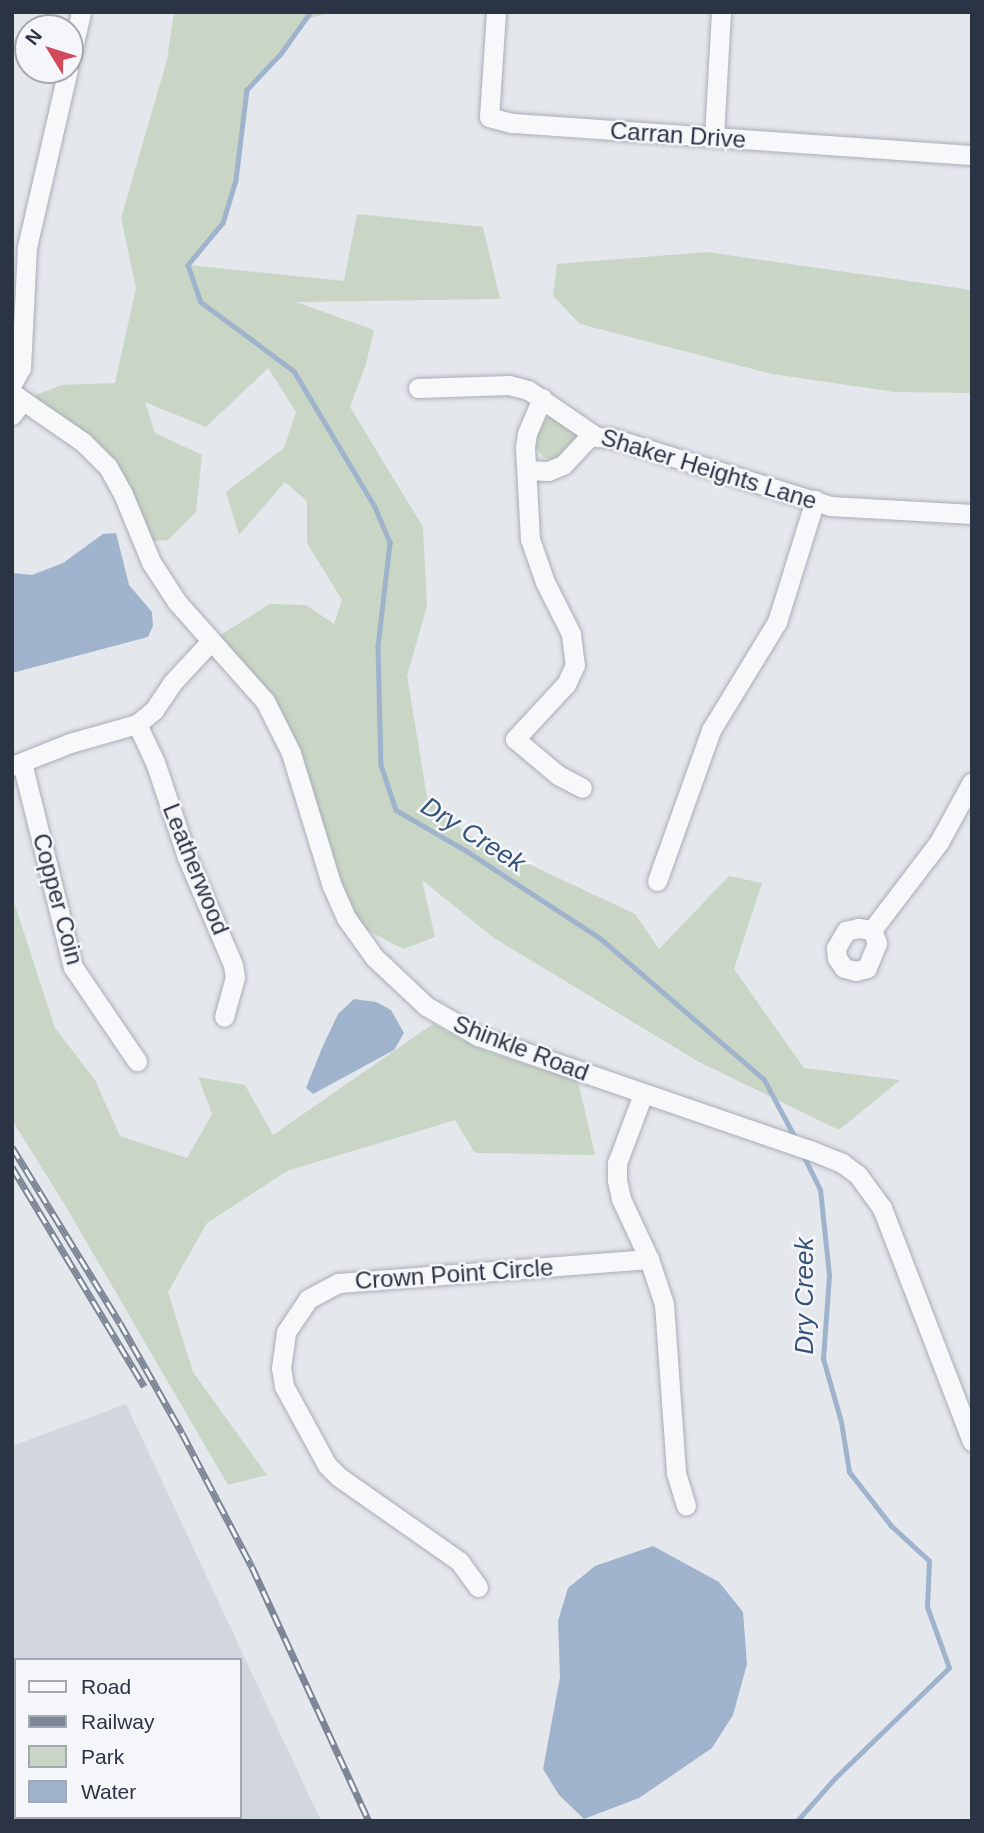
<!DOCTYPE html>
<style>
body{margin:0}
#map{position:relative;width:984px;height:1833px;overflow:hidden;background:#e4e7ec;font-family:Helvetica,sans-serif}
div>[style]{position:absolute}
.built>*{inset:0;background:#d2d6de}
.green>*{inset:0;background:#c9d6c5}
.water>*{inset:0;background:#9fb4cc}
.stream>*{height:4.5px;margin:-2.25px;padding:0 2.25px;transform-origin:2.25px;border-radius:2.25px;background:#9fb4cc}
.roads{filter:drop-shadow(0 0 2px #a9aeb7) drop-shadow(0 0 2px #a9aeb7)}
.minor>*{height:19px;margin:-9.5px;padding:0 9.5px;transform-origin:9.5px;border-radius:9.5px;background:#f7f8fa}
.rail>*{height:7px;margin-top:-3.5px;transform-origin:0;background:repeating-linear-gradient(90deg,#f4f6f9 0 13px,#7d8696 0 26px);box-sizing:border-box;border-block:2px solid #7d8696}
span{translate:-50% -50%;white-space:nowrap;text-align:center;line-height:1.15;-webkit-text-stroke:5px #f4f6f9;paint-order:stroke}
.street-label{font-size:24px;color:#2b3445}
.water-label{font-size:26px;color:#34527a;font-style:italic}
.frame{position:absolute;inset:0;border:14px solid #2b3445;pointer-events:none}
.legend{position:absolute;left:14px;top:1658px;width:228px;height:161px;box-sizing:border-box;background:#f4f6f9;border:2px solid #a4a8b1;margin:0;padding:9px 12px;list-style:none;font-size:21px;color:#2b3445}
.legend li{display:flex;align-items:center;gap:14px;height:35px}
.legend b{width:35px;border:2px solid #a4a8b1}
.north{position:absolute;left:14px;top:14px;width:70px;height:70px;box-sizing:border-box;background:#f4f6f9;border:2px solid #a4a8b1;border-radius:50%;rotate:308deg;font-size:19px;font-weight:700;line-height:28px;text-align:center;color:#2b3445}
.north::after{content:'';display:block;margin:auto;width:24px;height:32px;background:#d1495b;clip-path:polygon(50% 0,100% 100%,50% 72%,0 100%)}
</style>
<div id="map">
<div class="built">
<div style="clip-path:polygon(evenodd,126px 1404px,321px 1821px,12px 1821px,12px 1446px,126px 1404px,16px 1660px,240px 1660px,240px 1817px,16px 1817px,16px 1660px)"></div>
</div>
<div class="green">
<div style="clip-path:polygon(174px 12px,333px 12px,307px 19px,281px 54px,247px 90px,236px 180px,223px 223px,188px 265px,344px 281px,357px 214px,483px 227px,500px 299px,296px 302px,374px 330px,366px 364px,350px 407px,423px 527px,427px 606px,407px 676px,427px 797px,469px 836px,635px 914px,659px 949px,729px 876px,762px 883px,734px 969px,804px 1068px,900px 1080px,839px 1130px,699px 1062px,494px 938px,422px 880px,435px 937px,403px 949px,347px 919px,291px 753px,211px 641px,270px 604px,306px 605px,334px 624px,342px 600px,307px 543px,307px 501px,285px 482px,239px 535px,226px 492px,284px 448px,296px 412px,268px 368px,206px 427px,145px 402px,155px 433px,202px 455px,196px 512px,168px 540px,142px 542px,115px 478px,22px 401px,61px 385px,115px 383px,136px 288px,121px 218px,167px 60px)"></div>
<div style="clip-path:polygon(707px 252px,972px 290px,972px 393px,895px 392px,772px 374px,580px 324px,553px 296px,557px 264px)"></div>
<div style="clip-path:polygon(549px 417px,557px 419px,580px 437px,555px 460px,543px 457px,533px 444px,540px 422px)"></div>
<div style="clip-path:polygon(12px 896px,55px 1028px,95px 1080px,120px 1136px,187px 1158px,212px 1114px,198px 1077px,245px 1085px,273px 1135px,433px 1024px,482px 1050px,578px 1081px,595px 1155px,475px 1153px,455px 1120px,287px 1171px,207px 1223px,168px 1292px,193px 1372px,267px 1475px,228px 1485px,65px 1205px,12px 1120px)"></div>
</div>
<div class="water">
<div style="clip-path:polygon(116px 533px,129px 585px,152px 612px,153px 626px,148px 637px,12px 673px,12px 573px,32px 575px,63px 563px,103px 534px)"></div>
<div style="clip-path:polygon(354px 999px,376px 1002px,391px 1010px,404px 1033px,394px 1050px,313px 1094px,306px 1088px,322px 1048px,338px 1014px)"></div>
<div style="clip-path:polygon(653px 1546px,719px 1582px,743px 1612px,747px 1664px,733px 1715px,712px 1748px,639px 1798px,584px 1819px,559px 1795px,543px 1769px,560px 1677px,558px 1621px,568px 1588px,595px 1566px)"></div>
</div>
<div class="stream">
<div style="left:311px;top:12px;width:52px;rotate:125.5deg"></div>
<div style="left:281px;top:54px;width:50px;rotate:133.4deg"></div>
<div style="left:247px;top:90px;width:91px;rotate:97deg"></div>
<div style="left:236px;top:180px;width:45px;rotate:106.8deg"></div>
<div style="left:223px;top:223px;width:55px;rotate:129.8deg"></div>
<div style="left:188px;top:265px;width:39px;rotate:71deg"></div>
<div style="left:201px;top:302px;width:116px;rotate:36.6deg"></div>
<div style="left:294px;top:371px;width:158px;rotate:59.2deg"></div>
<div style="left:375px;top:507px;width:39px;rotate:67deg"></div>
<div style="left:390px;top:543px;width:104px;rotate:96.6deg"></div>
<div style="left:378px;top:646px;width:119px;rotate:88.6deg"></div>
<div style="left:381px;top:765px;width:47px;rotate:71.6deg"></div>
<div style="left:396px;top:810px;width:80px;rotate:30.1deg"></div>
<div style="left:465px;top:850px;width:161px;rotate:33.1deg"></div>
<div style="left:600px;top:938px;width:216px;rotate:40.7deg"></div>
<div style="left:764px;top:1079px;width:66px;rotate:61.9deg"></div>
<div style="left:797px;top:1821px;width:57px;rotate:-48.5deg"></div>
<div style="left:835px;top:1778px;width:158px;rotate:-44deg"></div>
<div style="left:949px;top:1668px;width:65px;rotate:-109.8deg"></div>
<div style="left:927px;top:1607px;width:46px;rotate:-87.5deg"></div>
<div style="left:929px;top:1561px;width:52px;rotate:-137.4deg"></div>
<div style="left:891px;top:1526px;width:68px;rotate:-127.9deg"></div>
<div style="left:849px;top:1472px;width:51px;rotate:-99.1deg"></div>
<div style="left:841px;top:1422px;width:66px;rotate:-105.9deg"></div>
<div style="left:823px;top:1359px;width:84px;rotate:-85.9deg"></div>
<div style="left:829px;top:1275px;width:85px;rotate:-96deg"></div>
<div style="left:820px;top:1190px;width:39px;rotate:-116deg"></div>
</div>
<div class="roads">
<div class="minor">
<div style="left:496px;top:12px;width:105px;rotate:93.8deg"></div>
<div style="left:489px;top:117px;width:24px;rotate:15deg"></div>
<div style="left:512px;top:123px;width:461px;rotate:4deg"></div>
<div style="left:70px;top:61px;width:50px;rotate:-77.3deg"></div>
<div style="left:714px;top:137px;width:125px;rotate:-86.8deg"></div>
<div style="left:12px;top:384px;width:18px;rotate:-61deg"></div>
<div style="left:21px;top:368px;width:121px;rotate:-87.2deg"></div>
<div style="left:27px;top:247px;width:182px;rotate:-77deg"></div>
<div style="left:418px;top:388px;width:91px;rotate:-1.9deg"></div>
<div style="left:509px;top:385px;width:20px;rotate:15deg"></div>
<div style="left:528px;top:390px;width:83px;rotate:34.3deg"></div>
<div style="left:597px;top:437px;width:15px;rotate:4deg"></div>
<div style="left:612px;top:438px;width:228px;rotate:17.3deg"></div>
<div style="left:830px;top:506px;width:142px;rotate:3.2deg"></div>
<div style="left:12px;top:393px;width:86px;rotate:34.6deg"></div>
<div style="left:83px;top:442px;width:35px;rotate:45deg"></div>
<div style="left:108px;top:467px;width:31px;rotate:61deg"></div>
<div style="left:123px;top:494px;width:74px;rotate:67.6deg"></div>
<div style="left:151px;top:562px;width:48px;rotate:57deg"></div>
<div style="left:177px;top:602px;width:132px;rotate:48.4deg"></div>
<div style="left:265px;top:701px;width:58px;rotate:63.4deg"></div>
<div style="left:291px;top:753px;width:139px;rotate:72.9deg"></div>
<div style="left:332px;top:886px;width:36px;rotate:66deg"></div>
<div style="left:347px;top:919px;width:47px;rotate:54.6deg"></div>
<div style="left:374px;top:957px;width:71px;rotate:43.3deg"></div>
<div style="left:426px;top:1006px;width:60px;rotate:30deg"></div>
<div style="left:478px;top:1036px;width:351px;rotate:19deg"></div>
<div style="left:810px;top:1150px;width:35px;rotate:22deg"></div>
<div style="left:842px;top:1163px;width:20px;rotate:37deg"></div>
<div style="left:858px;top:1175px;width:41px;rotate:54deg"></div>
<div style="left:882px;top:1208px;width:250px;rotate:68.9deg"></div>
<div style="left:542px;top:398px;width:38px;rotate:113deg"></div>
<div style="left:527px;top:433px;width:14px;rotate:98deg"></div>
<div style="left:525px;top:447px;width:92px;rotate:86.9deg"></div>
<div style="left:530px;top:539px;width:46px;rotate:70.8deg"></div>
<div style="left:545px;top:582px;width:58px;rotate:63.4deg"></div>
<div style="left:571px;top:634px;width:31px;rotate:83deg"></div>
<div style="left:575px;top:665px;width:21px;rotate:115deg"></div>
<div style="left:566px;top:684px;width:75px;rotate:132.8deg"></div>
<div style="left:515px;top:739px;width:56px;rotate:39.9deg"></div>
<div style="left:558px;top:775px;width:27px;rotate:28deg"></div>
<div style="left:12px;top:415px;width:17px;rotate:-54deg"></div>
<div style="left:527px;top:470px;width:21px;rotate:3deg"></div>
<div style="left:548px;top:471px;width:16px;rotate:-22deg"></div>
<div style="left:563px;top:465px;width:42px;rotate:-46.9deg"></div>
<div style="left:137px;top:724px;width:42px;rotate:64.7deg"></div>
<div style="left:155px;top:762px;width:100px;rotate:71.4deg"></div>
<div style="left:187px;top:857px;width:117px;rotate:66.9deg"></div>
<div style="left:233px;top:965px;width:12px;rotate:81deg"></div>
<div style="left:235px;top:977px;width:41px;rotate:105.4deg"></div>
<div style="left:22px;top:763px;width:210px;rotate:76deg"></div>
<div style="left:73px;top:967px;width:114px;rotate:55.8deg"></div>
<div style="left:12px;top:766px;width:62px;rotate:-21.6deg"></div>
<div style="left:70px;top:743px;width:70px;rotate:-15.8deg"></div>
<div style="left:137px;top:724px;width:22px;rotate:-39deg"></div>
<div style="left:154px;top:710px;width:32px;rotate:-56deg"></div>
<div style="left:172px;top:683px;width:57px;rotate:-47.1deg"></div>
<div style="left:657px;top:881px;width:160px;rotate:-70.3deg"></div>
<div style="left:711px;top:730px;width:127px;rotate:-58.6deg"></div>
<div style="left:777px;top:622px;width:128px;rotate:-72.7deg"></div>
<div style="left:858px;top:928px;width:14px;rotate:8deg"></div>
<div style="left:872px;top:930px;width:14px;rotate:69deg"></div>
<div style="left:877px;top:943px;width:27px;rotate:112deg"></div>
<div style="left:867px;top:968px;width:11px;rotate:165deg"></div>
<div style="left:856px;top:971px;width:12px;rotate:-166deg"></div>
<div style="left:844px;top:968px;width:12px;rotate:-125deg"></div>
<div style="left:837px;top:958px;width:10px;rotate:-96deg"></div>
<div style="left:836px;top:948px;width:20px;rotate:-60deg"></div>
<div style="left:846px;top:931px;width:12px;rotate:-14deg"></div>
<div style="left:872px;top:930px;width:111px;rotate:-52.7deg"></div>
<div style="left:939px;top:842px;width:68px;rotate:-61.2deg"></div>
<div style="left:643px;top:1094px;width:74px;rotate:110.6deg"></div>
<div style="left:617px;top:1163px;width:17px;rotate:90deg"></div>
<div style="left:617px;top:1180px;width:19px;rotate:78deg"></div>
<div style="left:621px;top:1199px;width:66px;rotate:65deg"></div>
<div style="left:649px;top:1259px;width:47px;rotate:71.6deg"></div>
<div style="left:664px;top:1304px;width:169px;rotate:85.9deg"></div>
<div style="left:676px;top:1473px;width:34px;rotate:73deg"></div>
<div style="left:478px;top:1587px;width:32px;rotate:-126deg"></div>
<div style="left:459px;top:1561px;width:146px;rotate:-145deg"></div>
<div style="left:339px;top:1477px;width:17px;rotate:-135deg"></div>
<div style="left:327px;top:1465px;width:90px;rotate:-118.6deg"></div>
<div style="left:284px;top:1386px;width:18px;rotate:-99deg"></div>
<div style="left:281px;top:1368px;width:36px;rotate:-82deg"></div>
<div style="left:286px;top:1332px;width:40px;rotate:-56deg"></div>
<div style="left:308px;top:1299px;width:34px;rotate:-28deg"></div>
<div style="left:338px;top:1283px;width:312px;rotate:-4.4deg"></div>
</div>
</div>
<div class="rail">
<div style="left:12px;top:1147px;width:206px;rotate:58.5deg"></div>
<div style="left:120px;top:1323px;width:126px;rotate:60.6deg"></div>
<div style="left:182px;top:1433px;width:151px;rotate:62.4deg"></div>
<div style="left:252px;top:1567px;width:280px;rotate:65.3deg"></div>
<div style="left:12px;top:1167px;width:256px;rotate:58.9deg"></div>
</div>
<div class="street-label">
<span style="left:678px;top:135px;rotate:4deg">Carran Drive</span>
<span style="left:709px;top:469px;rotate:17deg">Shaker Heights Lane</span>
<span style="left:196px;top:869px;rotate:68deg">Leatherwood</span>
<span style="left:58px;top:899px;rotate:75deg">Copper Coin</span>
<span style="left:521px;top:1048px;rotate:21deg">Shinkle Road</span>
<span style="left:454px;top:1274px;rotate:-4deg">Crown Point Circle</span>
</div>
<div class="water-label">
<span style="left:473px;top:835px;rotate:32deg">Dry Creek</span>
<span style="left:805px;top:1296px;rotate:-90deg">Dry Creek</span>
</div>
<div class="frame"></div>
<ul class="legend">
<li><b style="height:9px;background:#f7f8fa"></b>Road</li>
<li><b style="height:9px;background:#7d8696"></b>Railway</li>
<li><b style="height:19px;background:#c9d6c5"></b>Park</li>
<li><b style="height:19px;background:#9fb4cc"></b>Water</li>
</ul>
<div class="north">N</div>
</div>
